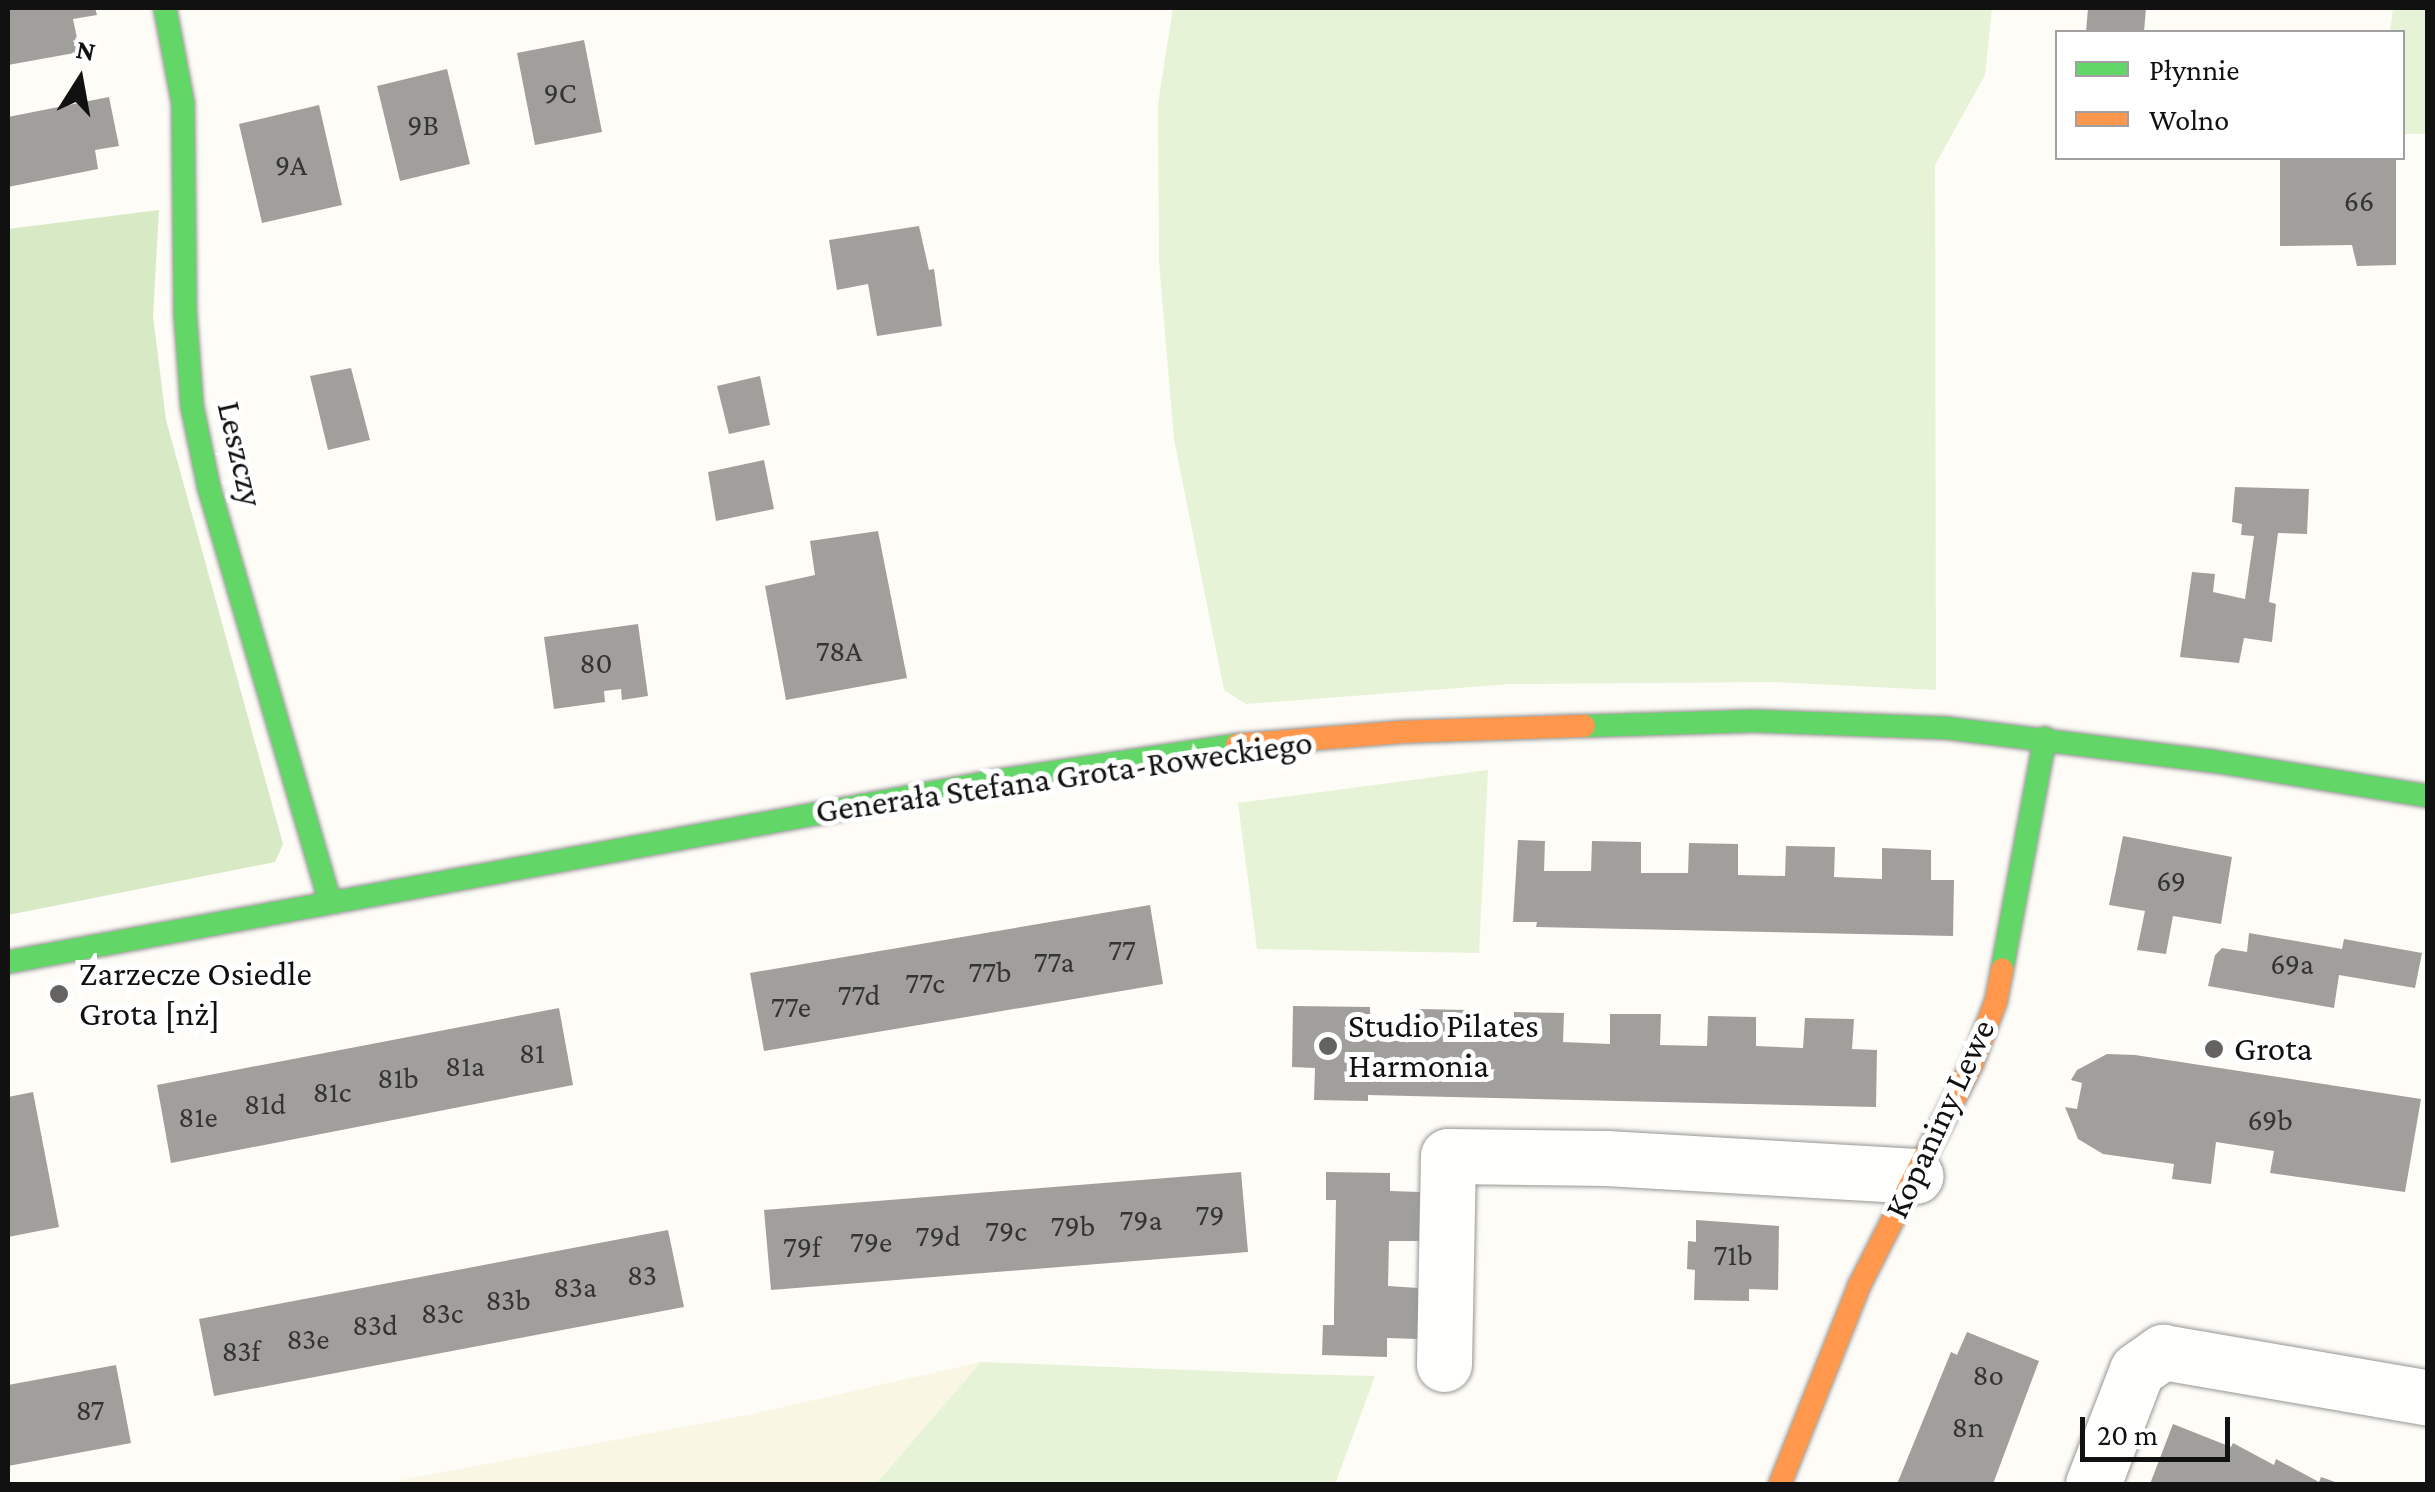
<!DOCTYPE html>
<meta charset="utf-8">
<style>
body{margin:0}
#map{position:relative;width:2435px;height:1492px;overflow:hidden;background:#fdfcf7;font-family:"Crimson Pro",serif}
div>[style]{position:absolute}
.farmland>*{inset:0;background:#f9f7e4}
.green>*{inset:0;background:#e7f3d7}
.forest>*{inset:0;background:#d8eac5}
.building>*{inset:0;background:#a19f9c}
.roads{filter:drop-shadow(0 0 2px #979795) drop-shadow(0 0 2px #979795)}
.street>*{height:55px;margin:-27.5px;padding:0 27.5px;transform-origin:27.5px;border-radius:27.5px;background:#fffffe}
.fast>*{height:22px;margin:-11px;padding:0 11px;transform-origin:11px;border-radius:11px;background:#63d668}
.slow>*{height:22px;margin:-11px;padding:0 11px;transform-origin:11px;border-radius:11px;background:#ff974d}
.dots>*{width:28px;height:28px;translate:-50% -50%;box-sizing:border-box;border:5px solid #fff;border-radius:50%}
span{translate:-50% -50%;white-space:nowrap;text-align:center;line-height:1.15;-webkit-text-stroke:10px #fff;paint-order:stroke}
.number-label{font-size:30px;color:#353434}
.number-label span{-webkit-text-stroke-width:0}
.street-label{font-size:35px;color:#111}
.poi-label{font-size:35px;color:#111}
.left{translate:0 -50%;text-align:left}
.frame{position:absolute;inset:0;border:10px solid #111;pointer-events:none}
.legend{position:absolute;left:2055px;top:30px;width:350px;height:130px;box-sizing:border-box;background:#fff;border:2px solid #a0a0a0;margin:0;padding:12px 18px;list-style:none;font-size:30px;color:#111}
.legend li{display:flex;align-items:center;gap:20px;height:50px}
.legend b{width:50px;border:2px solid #a0a0a0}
.north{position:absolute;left:30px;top:30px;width:100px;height:100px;-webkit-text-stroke:8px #fff;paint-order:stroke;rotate:11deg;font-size:28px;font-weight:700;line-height:40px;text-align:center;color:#111}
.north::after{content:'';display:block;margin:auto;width:35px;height:45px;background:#111;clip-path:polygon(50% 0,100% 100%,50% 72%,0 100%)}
.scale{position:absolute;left:2080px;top:1417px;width:150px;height:45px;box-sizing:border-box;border:5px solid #111;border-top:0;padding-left:12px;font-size:30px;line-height:35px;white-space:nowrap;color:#111;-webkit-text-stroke:8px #fff;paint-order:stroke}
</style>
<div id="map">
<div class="farmland">
<div style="clip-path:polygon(981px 1362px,876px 1484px,380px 1484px,752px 1414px)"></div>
</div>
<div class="green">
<div style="clip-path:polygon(1173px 8px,1992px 8px,1985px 75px,1935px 165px,1936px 690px,1775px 682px,1511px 684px,1246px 704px,1224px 690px,1174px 439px,1159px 262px,1158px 104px)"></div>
<div style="clip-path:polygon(2393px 8px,2427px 8px,2427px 134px,2403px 134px,2402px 32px,2390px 32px)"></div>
<div style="clip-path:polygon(1488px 770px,1479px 953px,1257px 949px,1238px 803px)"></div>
<div style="clip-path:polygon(981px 1362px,1291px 1374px,1375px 1376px,1335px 1484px,876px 1484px)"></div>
</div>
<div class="forest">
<div style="clip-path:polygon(159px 210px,153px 316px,166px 420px,283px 844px,275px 862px,8px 915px,8px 229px)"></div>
</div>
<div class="building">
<div style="clip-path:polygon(8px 8px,95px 8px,97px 15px,73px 19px,80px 52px,8px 65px)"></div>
<div style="clip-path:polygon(2088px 8px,2146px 8px,2144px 32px,2086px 32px)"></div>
<div style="clip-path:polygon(584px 40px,602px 132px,535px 145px,517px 53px)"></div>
<div style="clip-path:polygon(447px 69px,470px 164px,400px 181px,377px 86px)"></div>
<div style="clip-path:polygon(109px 97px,119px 146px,95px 150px,98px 169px,8px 187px,8px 117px)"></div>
<div style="clip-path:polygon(319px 105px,342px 205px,262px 223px,239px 124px)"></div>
<div style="clip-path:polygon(2280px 158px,2396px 158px,2396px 265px,2357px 266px,2352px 245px,2280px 246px)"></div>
<div style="clip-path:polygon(919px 226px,929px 270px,934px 269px,942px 326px,877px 336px,868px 284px,837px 290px,829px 240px)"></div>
<div style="clip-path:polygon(351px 368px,370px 440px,328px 450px,310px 376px)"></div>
<div style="clip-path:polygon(760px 376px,770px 425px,729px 434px,717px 386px)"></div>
<div style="clip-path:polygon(764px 460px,774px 509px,716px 521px,708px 472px)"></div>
<div style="clip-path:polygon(2235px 487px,2309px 489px,2307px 534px,2278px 533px,2269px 602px,2276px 604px,2272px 642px,2244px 638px,2239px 663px,2180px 657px,2192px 572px,2215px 574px,2213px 592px,2245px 599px,2254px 536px,2241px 535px,2242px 524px,2232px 522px)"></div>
<div style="clip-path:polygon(878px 531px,907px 678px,786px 700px,765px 586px,815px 575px,810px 541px)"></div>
<div style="clip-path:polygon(638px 624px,648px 696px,622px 700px,621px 689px,604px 691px,605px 702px,554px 709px,544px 637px)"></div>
<div style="clip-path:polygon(2123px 836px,2232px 857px,2221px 924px,2173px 916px,2166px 954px,2137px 950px,2145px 911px,2109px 905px)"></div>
<div style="clip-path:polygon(1518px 840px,1545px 841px,1544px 871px,1591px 871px,1592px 841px,1641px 842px,1641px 873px,1688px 873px,1689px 843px,1738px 844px,1738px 875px,1785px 876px,1786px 846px,1835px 847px,1834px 877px,1882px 879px,1882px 848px,1931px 850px,1931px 880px,1954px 880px,1953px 936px,1536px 927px,1537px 922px,1513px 922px)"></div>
<div style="clip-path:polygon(1150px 905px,1163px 984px,764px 1051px,750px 973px)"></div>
<div style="clip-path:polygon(2249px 933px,2342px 949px,2344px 939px,2422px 953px,2415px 988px,2339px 975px,2334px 1008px,2208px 986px,2215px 955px,2222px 948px,2247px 952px)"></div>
<div style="clip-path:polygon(1293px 1006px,1370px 1007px,1371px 1038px,1394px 1039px,1417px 1038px,1418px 1009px,1467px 1010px,1466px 1040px,1514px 1041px,1514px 1012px,1564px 1013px,1563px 1042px,1610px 1044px,1610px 1014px,1661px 1014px,1660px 1045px,1707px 1046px,1708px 1016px,1756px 1017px,1756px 1046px,1803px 1048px,1805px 1018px,1854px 1019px,1852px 1049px,1877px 1050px,1876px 1107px,1368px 1095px,1368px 1101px,1314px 1100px,1315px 1068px,1292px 1067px)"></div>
<div style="clip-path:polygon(559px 1008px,573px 1085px,171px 1163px,157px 1085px)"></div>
<div style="clip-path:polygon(2107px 1054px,2135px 1055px,2421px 1099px,2405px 1192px,2270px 1173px,2274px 1151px,2216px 1142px,2211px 1184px,2172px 1179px,2174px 1164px,2103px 1154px,2078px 1139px,2065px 1107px,2077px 1109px,2082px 1083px,2071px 1080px,2077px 1070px)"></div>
<div style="clip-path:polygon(33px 1092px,59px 1227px,8px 1237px,8px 1097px)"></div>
<div style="clip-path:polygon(1241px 1172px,1248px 1252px,771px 1290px,764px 1210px)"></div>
<div style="clip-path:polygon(1326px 1172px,1390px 1173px,1390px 1191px,1420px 1192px,1419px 1241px,1389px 1241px,1388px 1286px,1418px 1288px,1418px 1339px,1387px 1338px,1387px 1357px,1322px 1355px,1323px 1325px,1334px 1325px,1334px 1312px,1336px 1200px,1326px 1200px)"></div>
<div style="clip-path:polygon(1696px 1220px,1779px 1226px,1778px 1290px,1749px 1289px,1749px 1301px,1694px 1300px,1695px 1270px,1687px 1269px,1688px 1241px,1696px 1242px)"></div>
<div style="clip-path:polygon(668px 1230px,684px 1307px,214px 1396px,199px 1319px)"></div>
<div style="clip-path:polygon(1967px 1332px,2039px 1361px,1993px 1484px,1897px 1484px,1951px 1352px,1957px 1355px)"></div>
<div style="clip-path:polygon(116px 1365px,131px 1443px,8px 1466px,8px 1385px)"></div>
<div style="clip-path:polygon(2173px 1424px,2231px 1447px,2233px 1443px,2274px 1465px,2276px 1459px,2319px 1482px,2321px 1477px,2341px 1484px,2150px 1484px)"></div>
</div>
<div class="roads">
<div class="street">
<div style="left:1444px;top:1364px;width:208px;rotate:-88.9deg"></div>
<div style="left:1448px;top:1156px;width:158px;rotate:0.7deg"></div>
<div style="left:1606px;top:1158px;width:310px;rotate:3.3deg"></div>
<div style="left:2093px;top:1484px;width:122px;rotate:-68.9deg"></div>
<div style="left:2137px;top:1370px;width:32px;rotate:-35deg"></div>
<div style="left:2163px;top:1352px;width:269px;rotate:9.8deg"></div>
</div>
<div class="fast">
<div style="left:165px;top:8px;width:97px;rotate:79.3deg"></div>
<div style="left:183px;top:103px;width:208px;rotate:89.4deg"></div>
<div style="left:185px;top:311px;width:95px;rotate:85.8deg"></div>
<div style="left:192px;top:406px;width:84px;rotate:78.3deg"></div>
<div style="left:209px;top:488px;width:431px;rotate:73.7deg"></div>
<div style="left:1584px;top:726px;width:170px;rotate:-1.7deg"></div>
<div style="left:1754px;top:721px;width:192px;rotate:2.1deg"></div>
<div style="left:1946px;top:728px;width:268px;rotate:7.1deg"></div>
<div style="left:2212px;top:761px;width:219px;rotate:9.2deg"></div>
<div style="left:8px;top:962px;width:1003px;rotate:-10.39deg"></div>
<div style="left:995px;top:781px;width:245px;rotate:-8.5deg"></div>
<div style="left:2002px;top:970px;width:236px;rotate:-79.5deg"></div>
</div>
<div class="slow">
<div style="left:1237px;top:745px;width:165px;rotate:-4.5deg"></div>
<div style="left:1401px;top:732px;width:183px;rotate:-1.9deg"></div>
<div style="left:1780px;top:1484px;width:213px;rotate:-68.2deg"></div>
<div style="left:1859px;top:1286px;width:249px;rotate:-63deg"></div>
<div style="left:1972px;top:1064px;width:67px;rotate:-69.1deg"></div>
<div style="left:1996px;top:1001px;width:32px;rotate:-79deg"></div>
</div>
</div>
<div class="dots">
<div style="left:59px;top:994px;background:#646362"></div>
<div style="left:1328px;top:1046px;background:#646362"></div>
<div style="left:2214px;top:1049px;background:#646362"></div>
</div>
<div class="number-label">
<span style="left:560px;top:93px">9C</span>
<span style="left:423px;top:125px">9B</span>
<span style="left:291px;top:165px">9A</span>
<span style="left:2359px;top:201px">66</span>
<span style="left:839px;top:651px">78A</span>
<span style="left:596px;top:663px">80</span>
<span style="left:2171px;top:881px">69</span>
<span style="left:1122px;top:950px">77</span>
<span style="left:1054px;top:962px">77a</span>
<span style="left:2292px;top:964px">69a</span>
<span style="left:990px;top:972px">77b</span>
<span style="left:925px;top:983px">77c</span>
<span style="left:859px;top:995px">77d</span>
<span style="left:791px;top:1007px">77e</span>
<span style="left:532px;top:1053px">81</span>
<span style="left:465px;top:1066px">81a</span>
<span style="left:398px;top:1078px">81b</span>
<span style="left:332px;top:1092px">81c</span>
<span style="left:265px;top:1104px">81d</span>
<span style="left:198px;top:1117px">81e</span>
<span style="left:2270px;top:1120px">69b</span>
<span style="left:1210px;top:1215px">79</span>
<span style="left:1141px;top:1220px">79a</span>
<span style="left:1073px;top:1226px">79b</span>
<span style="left:1006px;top:1231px">79c</span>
<span style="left:938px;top:1236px">79d</span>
<span style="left:871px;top:1242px">79e</span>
<span style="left:802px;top:1247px">79f</span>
<span style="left:1733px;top:1255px">71b</span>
<span style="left:642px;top:1275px">83</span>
<span style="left:575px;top:1287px">83a</span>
<span style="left:508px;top:1300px">83b</span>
<span style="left:442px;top:1313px">83c</span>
<span style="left:375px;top:1325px">83d</span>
<span style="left:308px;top:1339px">83e</span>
<span style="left:241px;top:1351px">83f</span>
<span style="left:1988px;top:1375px">8o</span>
<span style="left:90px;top:1410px">87</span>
<span style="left:1968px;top:1427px">8n</span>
</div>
<div class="street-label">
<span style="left:240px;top:454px;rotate:77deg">Leszczy</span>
<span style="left:1064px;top:777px;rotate:-8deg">Generała Stefana Grota-Roweckiego</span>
<span style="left:1940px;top:1119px;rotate:-65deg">Kopaniny Lewe</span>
</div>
<div class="poi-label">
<span class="left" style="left:79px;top:994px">Zarzecze Osiedle<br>Grota [nż]</span>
<span class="left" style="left:1348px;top:1046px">Studio Pilates<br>Harmonia</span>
<span class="left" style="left:2234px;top:1049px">Grota</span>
</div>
<div class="frame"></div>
<ul class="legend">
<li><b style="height:12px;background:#63d668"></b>Płynnie</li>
<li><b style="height:12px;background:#ff974d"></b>Wolno</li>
</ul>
<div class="north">N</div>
<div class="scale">20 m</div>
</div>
